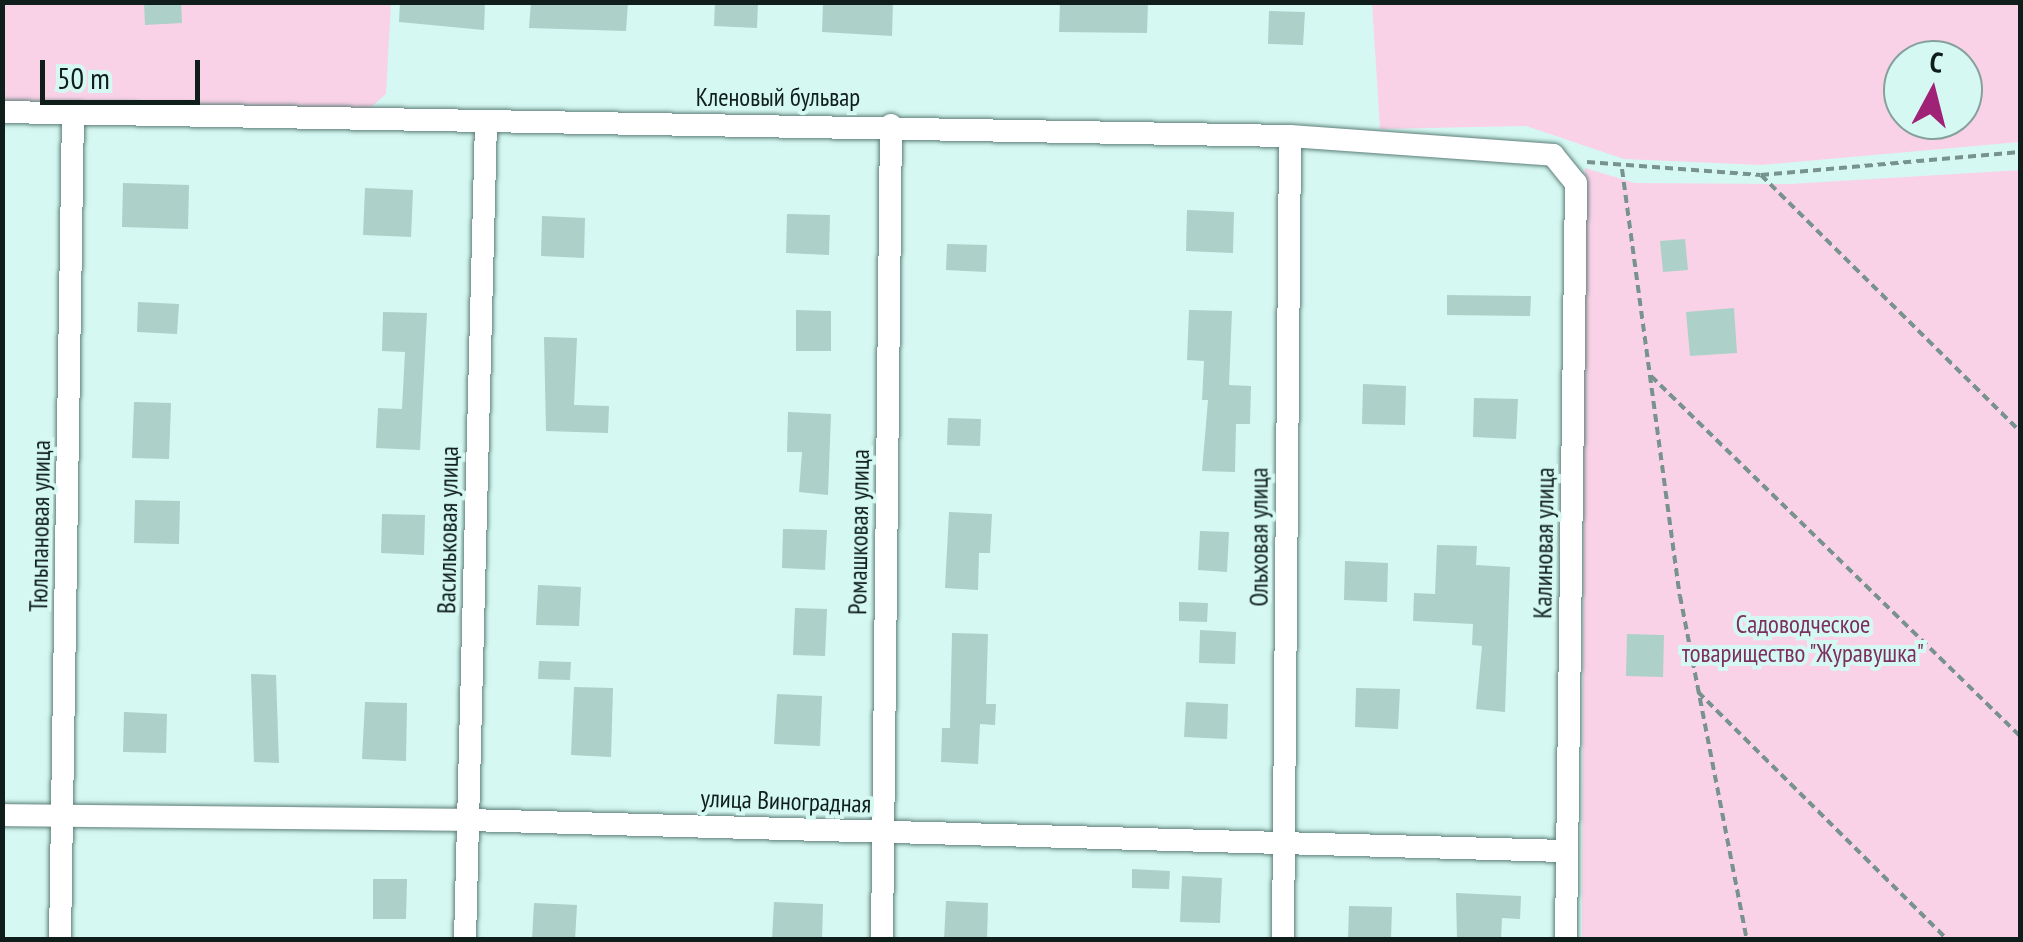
<!DOCTYPE html>
<meta charset="utf-8">
<style>
body{margin:0}
#map{position:relative;width:2023px;height:942px;overflow:hidden;background:#d5f9f2;font-family:"PT Sans Narrow",sans-serif}
div>[style]{position:absolute}
.green>*{inset:0;background:#fad2e8}
.building>*{inset:0;background:#add0c9}
.path>*{height:4px;margin-top:-2px;transform-origin:0;background:repeating-linear-gradient(90deg,#78928d 0 8px,transparent 0 13px)}
.roads{filter:drop-shadow(0 0 2px #5e7f79) drop-shadow(0 0 2px #5e7f79)}
.street>*{height:22px;margin:-11px;padding:0 11px;transform-origin:11px;border-radius:11px;background:#fff}
span{translate:-50% -50%;white-space:nowrap;text-align:center;line-height:1.15;-webkit-text-stroke:8px #d5f9f2;paint-order:stroke}
.street-label{font-size:25px;color:#0f1d1b}
.park-label{font-size:25px;color:#7d3060}
.frame{position:absolute;inset:0;border:5px solid #0f1d1b;pointer-events:none}
.north{position:absolute;left:1883px;top:40px;width:100px;height:100px;box-sizing:border-box;background:#d5f9f2;border:2px solid #86a19c;border-radius:50%;rotate:7deg;font-size:28px;font-weight:700;line-height:40px;text-align:center;color:#0f1d1b}
.north::after{content:'';display:block;margin:auto;width:35px;height:45px;background:#a02277;clip-path:polygon(50% 0,100% 100%,50% 72%,0 100%)}
.scale{position:absolute;left:40px;top:60px;width:160px;height:45px;box-sizing:border-box;border:5px solid #0f1d1b;border-top:0;padding-left:12px;font-size:30px;line-height:35px;white-space:nowrap;color:#0f1d1b;-webkit-text-stroke:8px #d5f9f2;paint-order:stroke}
</style>
<div id="map">
<div class="green">
<div style="clip-path:polygon(3px 3px,391px 3px,386px 94px,370px 108px,3px 101px)"></div>
<div style="clip-path:polygon(evenodd,1372px 3px,2020px 3px,2020px 142px,1761px 165px,1624px 159px,1526px 126px,1380px 129px,1372px 3px,1903px 60px,1963px 60px,1963px 120px,1903px 120px,1903px 60px)"></div>
<div style="clip-path:polygon(1585px 168px,1635px 183px,1790px 184px,2020px 170px,2020px 939px,1582px 940px)"></div>
</div>
<div class="building">
<div style="clip-path:polygon(144px 2px,181px 2px,182px 23px,145px 25px)"></div>
<div style="clip-path:polygon(400px 2px,485px 2px,484px 30px,399px 22px)"></div>
<div style="clip-path:polygon(531px 2px,628px 2px,626px 31px,529px 28px)"></div>
<div style="clip-path:polygon(715px 2px,758px 2px,757px 28px,714px 26px)"></div>
<div style="clip-path:polygon(823px 2px,893px 2px,892px 36px,822px 32px)"></div>
<div style="clip-path:polygon(1060px 2px,1148px 2px,1147px 33px,1059px 32px)"></div>
<div style="clip-path:polygon(1269px 11px,1305px 12px,1303px 45px,1268px 44px)"></div>
<div style="clip-path:polygon(123px 183px,189px 185px,188px 229px,122px 227px)"></div>
<div style="clip-path:polygon(365px 188px,413px 190px,411px 237px,363px 235px)"></div>
<div style="clip-path:polygon(1187px 210px,1234px 212px,1233px 253px,1186px 251px)"></div>
<div style="clip-path:polygon(787px 214px,830px 215px,829px 255px,786px 253px)"></div>
<div style="clip-path:polygon(542px 216px,585px 218px,584px 258px,541px 256px)"></div>
<div style="clip-path:polygon(1685px 239px,1688px 270px,1663px 272px,1660px 241px)"></div>
<div style="clip-path:polygon(947px 244px,987px 245px,986px 272px,946px 270px)"></div>
<div style="clip-path:polygon(1447px 295px,1531px 296px,1530px 316px,1447px 315px)"></div>
<div style="clip-path:polygon(138px 302px,179px 304px,177px 334px,137px 332px)"></div>
<div style="clip-path:polygon(1734px 308px,1737px 353px,1690px 356px,1686px 312px)"></div>
<div style="clip-path:polygon(796px 310px,831px 311px,831px 351px,796px 351px)"></div>
<div style="clip-path:polygon(1189px 310px,1232px 311px,1229px 385px,1251px 386px,1250px 424px,1236px 424px,1235px 472px,1202px 471px,1208px 400px,1202px 400px,1204px 361px,1187px 360px)"></div>
<div style="clip-path:polygon(383px 312px,427px 313px,420px 450px,376px 448px,378px 408px,402px 409px,405px 352px,382px 351px)"></div>
<div style="clip-path:polygon(544px 337px,577px 338px,574px 405px,609px 406px,608px 433px,546px 431px)"></div>
<div style="clip-path:polygon(1363px 384px,1406px 386px,1405px 425px,1362px 424px)"></div>
<div style="clip-path:polygon(1474px 398px,1518px 399px,1516px 439px,1473px 437px)"></div>
<div style="clip-path:polygon(134px 402px,171px 403px,169px 459px,132px 458px)"></div>
<div style="clip-path:polygon(788px 412px,831px 414px,828px 495px,799px 492px,802px 452px,787px 452px)"></div>
<div style="clip-path:polygon(948px 418px,981px 419px,980px 446px,947px 445px)"></div>
<div style="clip-path:polygon(135px 500px,180px 501px,179px 544px,134px 543px)"></div>
<div style="clip-path:polygon(949px 512px,992px 514px,990px 553px,979px 553px,978px 590px,945px 588px)"></div>
<div style="clip-path:polygon(382px 514px,425px 515px,424px 555px,381px 553px)"></div>
<div style="clip-path:polygon(783px 529px,827px 530px,825px 570px,782px 568px)"></div>
<div style="clip-path:polygon(1200px 531px,1229px 532px,1227px 572px,1198px 570px)"></div>
<div style="clip-path:polygon(1437px 545px,1477px 546px,1476px 565px,1510px 567px,1505px 712px,1476px 709px,1482px 646px,1472px 645px,1473px 624px,1413px 621px,1414px 593px,1435px 594px)"></div>
<div style="clip-path:polygon(1345px 561px,1388px 563px,1387px 602px,1344px 600px)"></div>
<div style="clip-path:polygon(538px 585px,581px 587px,579px 626px,536px 625px)"></div>
<div style="clip-path:polygon(1179px 602px,1208px 603px,1207px 622px,1179px 621px)"></div>
<div style="clip-path:polygon(795px 608px,827px 609px,825px 656px,793px 655px)"></div>
<div style="clip-path:polygon(1200px 630px,1236px 632px,1235px 664px,1199px 663px)"></div>
<div style="clip-path:polygon(952px 633px,988px 634px,986px 704px,996px 704px,995px 725px,980px 724px,978px 764px,941px 762px,942px 728px,950px 728px)"></div>
<div style="clip-path:polygon(1627px 634px,1664px 635px,1663px 677px,1626px 676px)"></div>
<div style="clip-path:polygon(539px 661px,571px 662px,570px 680px,538px 679px)"></div>
<div style="clip-path:polygon(251px 674px,276px 675px,279px 763px,254px 762px)"></div>
<div style="clip-path:polygon(574px 687px,613px 688px,611px 757px,571px 755px)"></div>
<div style="clip-path:polygon(1356px 688px,1400px 689px,1398px 729px,1355px 727px)"></div>
<div style="clip-path:polygon(777px 694px,822px 696px,820px 746px,774px 744px)"></div>
<div style="clip-path:polygon(365px 702px,407px 703px,406px 761px,362px 759px)"></div>
<div style="clip-path:polygon(1186px 702px,1228px 704px,1227px 739px,1184px 737px)"></div>
<div style="clip-path:polygon(124px 712px,167px 714px,166px 753px,123px 752px)"></div>
<div style="clip-path:polygon(1132px 869px,1170px 871px,1169px 889px,1132px 888px)"></div>
<div style="clip-path:polygon(1182px 876px,1222px 878px,1220px 923px,1180px 922px)"></div>
<div style="clip-path:polygon(373px 879px,407px 879px,406px 919px,373px 919px)"></div>
<div style="clip-path:polygon(1456px 893px,1521px 896px,1520px 919px,1502px 918px,1501px 940px,1457px 940px)"></div>
<div style="clip-path:polygon(946px 901px,988px 903px,987px 940px,944px 940px)"></div>
<div style="clip-path:polygon(774px 902px,823px 904px,822px 940px,772px 940px)"></div>
<div style="clip-path:polygon(534px 903px,577px 905px,575px 940px,532px 940px)"></div>
<div style="clip-path:polygon(1349px 906px,1392px 907px,1391px 940px,1348px 940px)"></div>
</div>
<div class="path">
<div style="left:1587px;top:162px;width:174px;rotate:4.3deg"></div>
<div style="left:1761px;top:175px;width:260px;rotate:-5.1deg"></div>
<div style="left:1622px;top:169px;width:431px;rotate:82.3deg"></div>
<div style="left:1680px;top:596px;width:350px;rotate:79deg"></div>
<div style="left:1761px;top:175px;width:364px;rotate:44.7deg"></div>
<div style="left:1651px;top:376px;width:516px;rotate:44.29deg"></div>
<div style="left:1698px;top:692px;width:352px;rotate:44.8deg"></div>
</div>
<div class="roads">
<div class="street">
<div style="left:2px;top:112px;width:1288px;rotate:1.07deg"></div>
<div style="left:1290px;top:136px;width:264px;rotate:4.1deg"></div>
<div style="left:1553px;top:155px;width:36px;rotate:51deg"></div>
<div style="left:1576px;top:183px;width:757px;rotate:90.76deg"></div>
<div style="left:2px;top:815px;width:466px;rotate:0.6deg"></div>
<div style="left:468px;top:820px;width:1099px;rotate:1.62deg"></div>
<div style="left:60px;top:940px;width:827px;rotate:-89.1deg"></div>
<div style="left:465px;top:940px;width:818px;rotate:-88.53deg"></div>
<div style="left:882px;top:940px;width:815px;rotate:-89.37deg"></div>
<div style="left:1283px;top:940px;width:804px;rotate:-89.5deg"></div>
</div>
</div>
<div class="street-label">
<span style="left:778px;top:97px">Кленовый бульвар</span>
<span style="left:40px;top:526px;rotate:-89deg">Тюльпановая улица</span>
<span style="left:448px;top:530px;rotate:-89deg">Васильковая улица</span>
<span style="left:859px;top:532px;rotate:-89deg">Ромашковая улица</span>
<span style="left:1259px;top:537px;rotate:-90deg">Ольховая улица</span>
<span style="left:1544px;top:543px;rotate:-89deg">Калиновая улица</span>
<span style="left:786px;top:801px;rotate:2deg">улица Виноградная</span>
</div>
<div class="park-label">
<span style="left:1803px;top:639px">Садоводческое<br>товарищество "Журавушка"</span>
</div>
<div class="frame"></div>
<div class="north">С</div>
<div class="scale">50 m</div>
</div>
